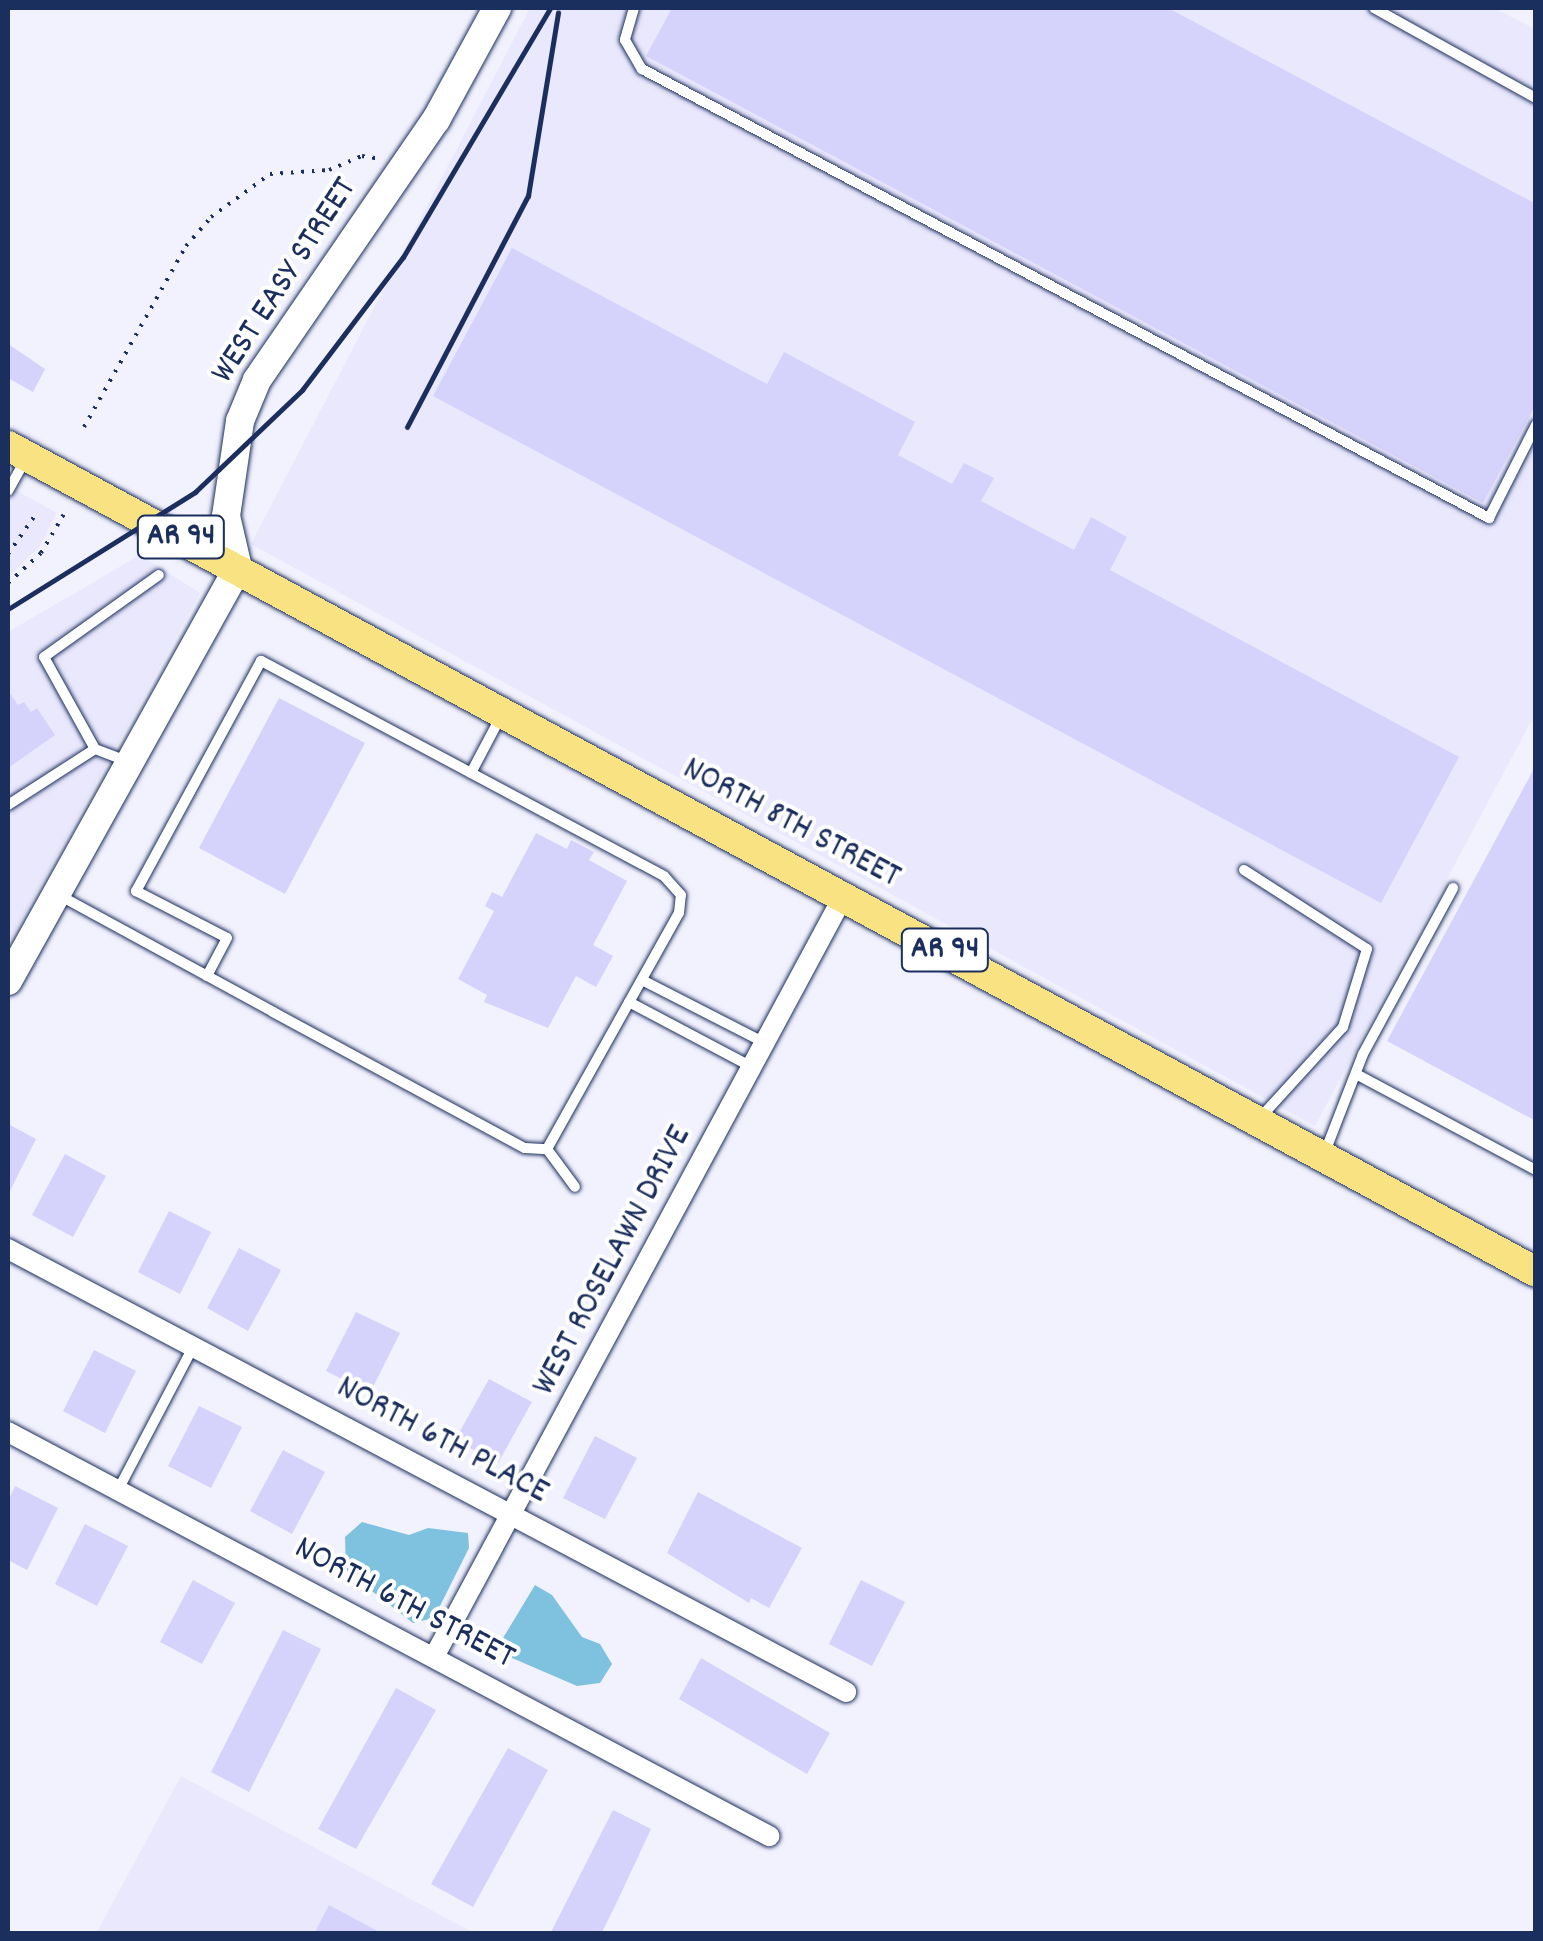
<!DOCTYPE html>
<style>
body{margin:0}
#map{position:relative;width:1543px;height:1941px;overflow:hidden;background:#f2f2fe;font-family:Dekko,sans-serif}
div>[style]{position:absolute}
.built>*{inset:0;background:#e9e8fd}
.water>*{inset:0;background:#7fc2e0}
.building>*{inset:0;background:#d5d2fb}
.path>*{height:4px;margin-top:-2px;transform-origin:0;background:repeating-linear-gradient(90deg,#1b2f5e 0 2.5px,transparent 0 10.5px)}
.roads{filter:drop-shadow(0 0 2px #1b2f5e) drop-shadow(0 0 2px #1b2f5e)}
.lane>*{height:10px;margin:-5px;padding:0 5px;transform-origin:5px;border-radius:5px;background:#fff}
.street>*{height:20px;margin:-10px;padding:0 10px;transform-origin:10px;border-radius:10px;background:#fff}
.secondary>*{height:28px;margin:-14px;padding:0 14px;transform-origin:14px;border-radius:14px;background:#fff}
.primary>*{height:30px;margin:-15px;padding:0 15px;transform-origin:15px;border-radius:15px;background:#f8e281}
.rail>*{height:5px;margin:-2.5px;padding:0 2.5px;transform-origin:2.5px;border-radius:2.5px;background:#1b2f5e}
span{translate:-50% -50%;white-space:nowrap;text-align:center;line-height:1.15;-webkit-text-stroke:8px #fff;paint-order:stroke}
.shield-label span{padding:2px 8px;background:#fff;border:2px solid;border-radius:8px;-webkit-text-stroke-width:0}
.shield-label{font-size:32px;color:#1b2f5e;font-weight:700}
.street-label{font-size:35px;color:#1b2f5e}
.frame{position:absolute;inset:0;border:10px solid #1b2f5e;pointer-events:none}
</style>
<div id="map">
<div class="built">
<div style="clip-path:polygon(530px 8px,1494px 8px,1535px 29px,1535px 714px,1315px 1126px,251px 544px)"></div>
<div style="clip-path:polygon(8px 486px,57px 513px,39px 547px,8px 577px)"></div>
<div style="clip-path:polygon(140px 555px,200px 593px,8px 944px,8px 632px)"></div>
<div style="clip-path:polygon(181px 1776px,474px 1933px,96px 1934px)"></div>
</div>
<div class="water">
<div style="clip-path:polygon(362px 1522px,409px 1535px,428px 1528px,468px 1533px,469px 1548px,434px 1618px,413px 1623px,346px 1571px,345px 1537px)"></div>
<div style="clip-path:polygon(535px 1585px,552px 1595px,582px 1637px,600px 1644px,612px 1664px,600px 1683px,577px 1686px,505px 1655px,500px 1643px)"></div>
</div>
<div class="building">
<div style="clip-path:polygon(672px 8px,1168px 8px,1536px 204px,1536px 404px,1483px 503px,646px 56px)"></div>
<div style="clip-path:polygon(512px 248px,767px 384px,784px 352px,915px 422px,898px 455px,952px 484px,964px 463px,994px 478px,981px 501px,1074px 550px,1091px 517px,1127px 537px,1110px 570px,1459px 757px,1381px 903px,433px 396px)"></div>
<div style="clip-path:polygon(8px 344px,45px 369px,33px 392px,8px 378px)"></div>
<div style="clip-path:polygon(8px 690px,18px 705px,24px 702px,31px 712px,37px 708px,55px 735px,8px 768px)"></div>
<div style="clip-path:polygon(279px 698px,365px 743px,285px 894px,199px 848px)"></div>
<div style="clip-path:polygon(1536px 765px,1536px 1121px,1387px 1041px)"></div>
<div style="clip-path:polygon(536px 833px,567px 849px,571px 840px,594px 852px,589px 860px,627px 881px,593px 945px,613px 956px,596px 987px,576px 976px,548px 1028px,484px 1002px,487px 995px,458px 979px,494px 911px,485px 906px,492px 892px,502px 897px)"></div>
<div style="clip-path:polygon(8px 1124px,36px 1139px,8px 1195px)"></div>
<div style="clip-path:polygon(65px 1154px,106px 1176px,73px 1237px,32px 1215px)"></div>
<div style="clip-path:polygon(169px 1211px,211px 1232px,180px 1294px,138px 1272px)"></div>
<div style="clip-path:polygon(239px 1248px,281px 1270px,248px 1331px,207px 1308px)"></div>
<div style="clip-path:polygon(356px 1312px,400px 1333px,370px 1393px,326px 1371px)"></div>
<div style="clip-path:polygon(94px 1350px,136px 1371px,105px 1433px,63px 1411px)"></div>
<div style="clip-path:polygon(489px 1379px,532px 1402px,498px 1463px,455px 1440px)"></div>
<div style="clip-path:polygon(199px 1406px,242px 1427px,211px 1488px,168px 1466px)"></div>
<div style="clip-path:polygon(595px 1436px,637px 1458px,605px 1519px,563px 1498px)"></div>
<div style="clip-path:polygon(283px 1450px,325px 1472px,292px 1534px,250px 1511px)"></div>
<div style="clip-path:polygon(15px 1486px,58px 1508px,27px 1570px,8px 1560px,8px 1501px)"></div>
<div style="clip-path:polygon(698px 1492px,802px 1548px,769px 1608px,751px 1598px,749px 1603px,667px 1553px)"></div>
<div style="clip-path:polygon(85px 1524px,128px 1546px,97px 1606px,55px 1584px)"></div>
<div style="clip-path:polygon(193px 1580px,235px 1603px,202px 1664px,160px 1642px)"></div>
<div style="clip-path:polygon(861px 1580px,905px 1602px,872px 1666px,829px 1644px)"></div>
<div style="clip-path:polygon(283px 1630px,321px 1649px,249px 1792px,211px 1772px)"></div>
<div style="clip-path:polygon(701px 1658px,830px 1733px,807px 1774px,679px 1699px)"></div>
<div style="clip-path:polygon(396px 1688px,436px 1710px,356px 1849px,318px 1829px)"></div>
<div style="clip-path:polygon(508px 1748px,548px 1770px,473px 1907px,431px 1884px)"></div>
<div style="clip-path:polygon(613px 1810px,651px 1829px,616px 1904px,601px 1934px,550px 1934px)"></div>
<div style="clip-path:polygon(329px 1905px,383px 1934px,314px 1934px)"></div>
</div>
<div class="path">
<div style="left:84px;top:427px;width:208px;rotate:-60.6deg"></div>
<div style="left:186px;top:246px;width:38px;rotate:-49deg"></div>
<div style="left:211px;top:217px;width:73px;rotate:-36.1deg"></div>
<div style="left:270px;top:174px;width:59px;rotate:-3.9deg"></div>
<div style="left:329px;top:170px;width:36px;rotate:-23deg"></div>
<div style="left:362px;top:156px;width:19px;rotate:9deg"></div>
<div style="left:8px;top:554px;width:49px;rotate:-55deg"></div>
<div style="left:8px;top:583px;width:45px;rotate:-42.3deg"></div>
<div style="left:41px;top:553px;width:45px;rotate:-59.5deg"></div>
</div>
<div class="roads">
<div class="lane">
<div style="left:634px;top:8px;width:33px;rotate:106deg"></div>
<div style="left:625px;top:40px;width:34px;rotate:60deg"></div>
<div style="left:642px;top:69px;width:959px;rotate:27.93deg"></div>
<div style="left:1489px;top:518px;width:104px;rotate:-63.2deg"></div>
<div style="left:1374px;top:8px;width:185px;rotate:29.1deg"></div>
<div style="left:8px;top:491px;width:39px;rotate:-61deg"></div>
<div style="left:129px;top:762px;width:36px;rotate:-159deg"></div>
<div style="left:95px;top:749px;width:105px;rotate:-119deg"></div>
<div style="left:44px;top:657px;width:141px;rotate:-35.5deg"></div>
<div style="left:471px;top:773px;width:64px;rotate:-62.2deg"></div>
<div style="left:8px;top:805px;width:103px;rotate:-32.8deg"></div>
<div style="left:1244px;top:870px;width:146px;rotate:32.7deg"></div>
<div style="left:1367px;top:949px;width:82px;rotate:107.1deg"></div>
<div style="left:1343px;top:1027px;width:125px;rotate:132.4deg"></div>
<div style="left:57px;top:894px;width:246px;rotate:28.6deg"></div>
<div style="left:273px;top:1012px;width:286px;rotate:28.4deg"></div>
<div style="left:525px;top:1148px;width:22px;rotate:3deg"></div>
<div style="left:547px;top:1149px;width:270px;rotate:-60.8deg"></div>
<div style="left:679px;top:913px;width:18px;rotate:-84deg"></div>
<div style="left:681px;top:895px;width:25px;rotate:-132deg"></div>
<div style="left:664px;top:876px;width:457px;rotate:-151.9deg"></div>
<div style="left:261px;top:661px;width:262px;rotate:118.5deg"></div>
<div style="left:136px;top:891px;width:102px;rotate:27.3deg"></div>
<div style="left:227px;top:938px;width:43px;rotate:117.8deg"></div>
<div style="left:642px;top:980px;width:138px;rotate:27.1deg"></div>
<div style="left:629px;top:1002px;width:139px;rotate:27.9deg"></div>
<div style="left:1356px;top:1074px;width:204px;rotate:28.1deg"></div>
<div style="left:547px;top:1149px;width:47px;rotate:53.6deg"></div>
<div style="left:1325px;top:1152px;width:105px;rotate:-68.8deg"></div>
<div style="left:1363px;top:1054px;width:189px;rotate:-61.5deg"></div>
<div style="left:118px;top:1490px;width:161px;rotate:-62.3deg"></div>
</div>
<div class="street">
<div style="left:8px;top:1249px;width:948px;rotate:27.86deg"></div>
<div style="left:8px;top:1432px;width:862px;rotate:27.96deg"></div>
<div style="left:435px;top:1655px;width:863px;rotate:-61.71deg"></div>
</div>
<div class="secondary">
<div style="left:8px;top:981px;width:473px;rotate:-60.9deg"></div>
<div style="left:238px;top:568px;width:53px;rotate:-103deg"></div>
<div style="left:226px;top:516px;width:96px;rotate:-81.6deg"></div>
<div style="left:240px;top:421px;width:44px;rotate:-67.5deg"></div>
<div style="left:257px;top:380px;width:316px;rotate:-55.5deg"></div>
<div style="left:436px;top:120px;width:128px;rotate:-61.4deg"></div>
</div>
<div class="primary">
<div style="left:8px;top:446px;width:1737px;rotate:28.39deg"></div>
</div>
</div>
<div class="rail">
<div style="left:407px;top:427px;width:261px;rotate:-62.4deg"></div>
<div style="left:528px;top:196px;width:186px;rotate:-80.7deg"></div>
<div style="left:8px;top:609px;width:221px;rotate:-32deg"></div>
<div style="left:195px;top:492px;width:148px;rotate:-43.6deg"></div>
<div style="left:302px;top:390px;width:167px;rotate:-52.8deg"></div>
<div style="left:403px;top:257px;width:289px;rotate:-59.4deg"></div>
</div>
<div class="shield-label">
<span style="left:181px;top:537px">AR 94</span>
<span style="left:945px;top:950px">AR 94</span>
</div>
<div class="street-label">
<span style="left:285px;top:281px;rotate:-57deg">WEST EASY STREET</span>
<span style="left:791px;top:824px;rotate:28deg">NORTH 8TH STREET</span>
<span style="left:613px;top:1261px;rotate:-62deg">WEST ROSELAWN DRIVE</span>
<span style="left:442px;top:1441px;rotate:28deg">NORTH 6TH PLACE</span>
<span style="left:404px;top:1604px;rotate:28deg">NORTH 6TH STREET</span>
</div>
<div class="frame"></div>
</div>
